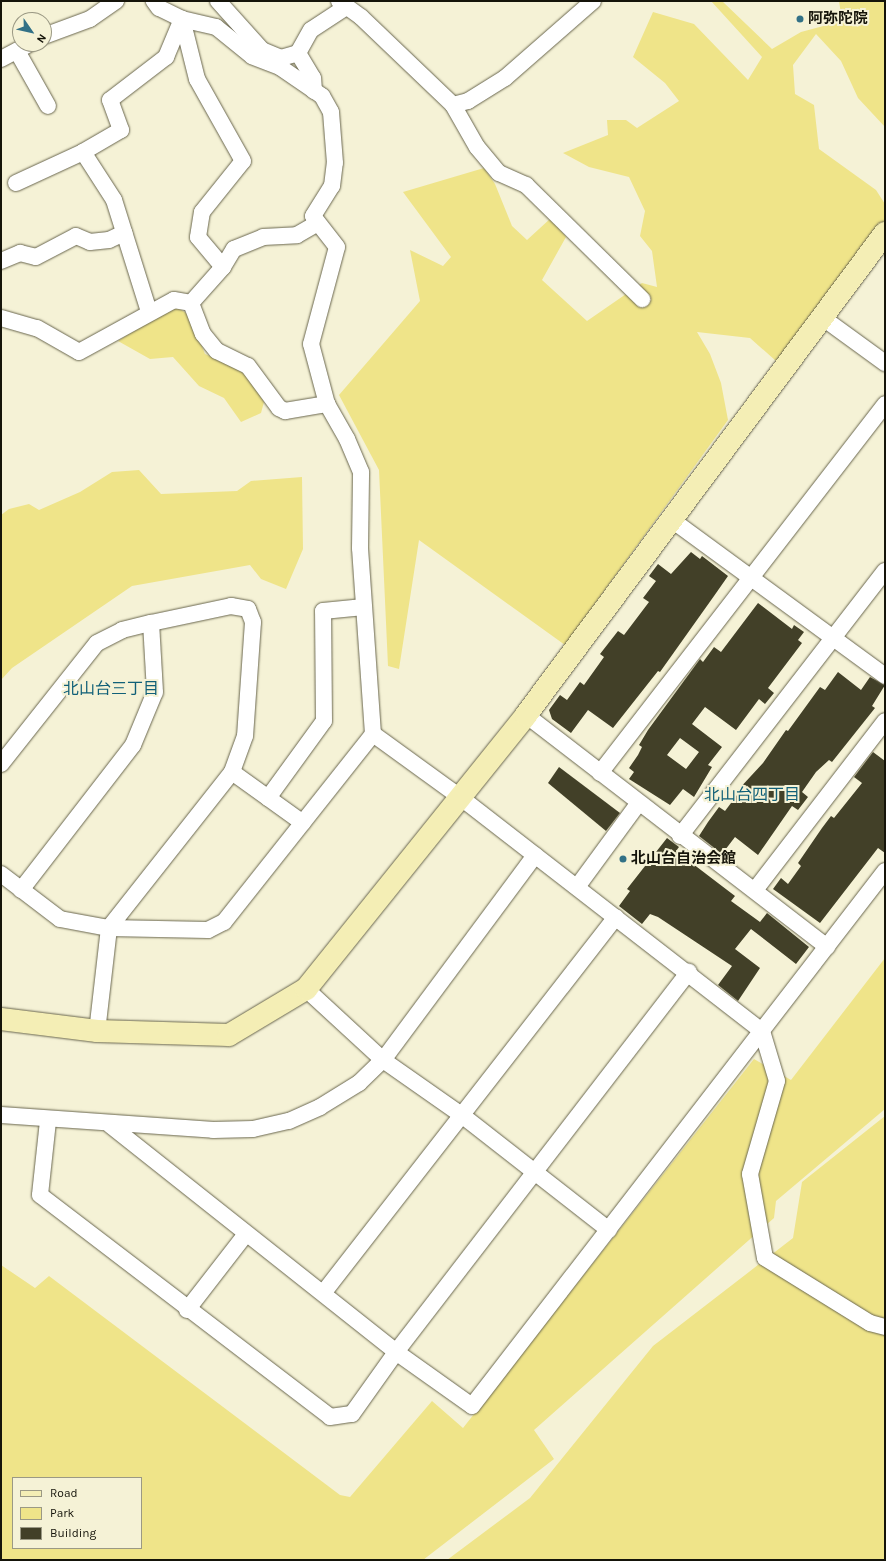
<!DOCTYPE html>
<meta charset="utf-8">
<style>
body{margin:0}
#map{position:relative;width:886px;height:1561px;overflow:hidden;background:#f5f2d6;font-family:Karla,"Noto Sans JP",sans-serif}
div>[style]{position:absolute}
.green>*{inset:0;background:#efe489}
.building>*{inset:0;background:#424028}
.roads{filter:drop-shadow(0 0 1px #69664e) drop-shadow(0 0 1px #69664e)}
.street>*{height:16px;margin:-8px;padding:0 8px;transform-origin:8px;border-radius:8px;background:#fff}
.secondary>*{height:22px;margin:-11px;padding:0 11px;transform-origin:11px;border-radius:11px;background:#f4eeb5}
.dots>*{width:11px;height:11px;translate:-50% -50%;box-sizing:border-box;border:2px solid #f5f2d6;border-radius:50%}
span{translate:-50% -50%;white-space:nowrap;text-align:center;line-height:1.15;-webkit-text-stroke:4px #f5f2d6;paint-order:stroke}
.poi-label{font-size:15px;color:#15140a;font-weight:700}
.left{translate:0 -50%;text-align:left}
.neighbourhood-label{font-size:16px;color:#116078}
.frame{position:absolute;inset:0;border:2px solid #15140a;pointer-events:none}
.legend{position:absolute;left:12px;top:1477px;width:130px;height:72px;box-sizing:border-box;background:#f5f2d6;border:1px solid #9b9984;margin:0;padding:5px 7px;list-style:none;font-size:12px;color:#15140a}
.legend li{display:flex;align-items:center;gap:8px;height:20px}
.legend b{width:20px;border:1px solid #9b9984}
.north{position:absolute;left:12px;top:12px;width:40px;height:40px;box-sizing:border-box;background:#f5f2d6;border:1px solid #9b9984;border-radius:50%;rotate:124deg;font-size:11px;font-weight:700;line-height:16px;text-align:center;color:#15140a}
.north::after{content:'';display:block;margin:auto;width:14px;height:18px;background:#327186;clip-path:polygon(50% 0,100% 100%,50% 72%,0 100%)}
</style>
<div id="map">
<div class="green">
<div style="clip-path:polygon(711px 1px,722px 1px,772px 49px,801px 32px,842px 21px,839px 1px,885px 1px,885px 127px,858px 98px,841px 61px,816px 34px,793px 65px,795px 94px,814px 105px,819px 149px,876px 190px,885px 204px,885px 224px,776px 361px,750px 338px,697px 332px,710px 354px,721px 383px,728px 420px,565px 645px,419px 540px,399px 669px,388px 666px,379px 470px,339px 395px,420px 301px,410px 250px,443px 266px,451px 257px,403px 192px,484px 168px,495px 184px,512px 226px,527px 240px,551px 218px,566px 237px,542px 280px,587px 321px,642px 283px,657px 287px,652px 251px,640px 236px,645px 211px,629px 177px,589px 167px,563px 153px,608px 135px,607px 120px,626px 120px,637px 128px,679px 101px,665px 83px,633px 57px,653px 12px,694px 24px,748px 80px,762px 57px)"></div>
<div style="clip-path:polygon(174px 305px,189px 315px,205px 354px,244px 371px,264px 402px,261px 413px,241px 422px,224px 398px,199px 386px,173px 357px,150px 359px,118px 341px)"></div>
<div style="clip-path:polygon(139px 470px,161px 494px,237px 491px,251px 481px,302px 477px,303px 549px,286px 589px,261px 579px,250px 565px,132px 586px,12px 668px,1px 680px,1px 515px,9px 509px,29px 504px,39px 510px,80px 492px,112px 472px)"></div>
<div style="clip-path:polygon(evenodd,885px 958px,885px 1109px,776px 1201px,774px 1218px,534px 1430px,554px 1459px,423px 1560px,1px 1560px,1px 1265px,35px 1288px,49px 1276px,340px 1495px,350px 1497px,432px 1401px,463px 1428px,754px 1059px,791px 1080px,885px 958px,13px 1478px,141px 1478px,141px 1548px,13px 1548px,13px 1478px)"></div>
<div style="clip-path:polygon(885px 1116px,885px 1560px,447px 1560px,530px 1498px,653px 1346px,793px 1238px,802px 1182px)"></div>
</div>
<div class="building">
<div style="clip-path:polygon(691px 552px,700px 559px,702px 556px,728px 576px,714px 596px,660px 672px,658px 671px,613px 728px,588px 710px,571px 733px,552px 719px,549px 710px,560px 695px,567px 700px,580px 682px,584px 685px,604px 657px,600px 654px,618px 631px,624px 635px,649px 602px,643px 598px,656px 581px,649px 576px,658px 564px,671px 574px)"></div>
<div style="clip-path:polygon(evenodd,758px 603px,792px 629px,794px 625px,804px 632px,798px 640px,802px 643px,768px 688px,774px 693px,765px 704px,759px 699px,736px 730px,705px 707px,692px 724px,722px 747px,708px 765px,712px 767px,694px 797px,683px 789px,670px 805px,629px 779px,634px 772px,629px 768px,638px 755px,642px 747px,639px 745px,648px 730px,700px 659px,703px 662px,714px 647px,721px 652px,758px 603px,680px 738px,699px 752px,686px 769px,667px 755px,680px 738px)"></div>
<div style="clip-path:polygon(838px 672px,861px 690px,870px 677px,885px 685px,872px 706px,875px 708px,832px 762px,829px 760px,816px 772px,802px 792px,808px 797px,798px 810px,792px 806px,758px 855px,735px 837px,722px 854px,699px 836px,708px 822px,719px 807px,725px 811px,740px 791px,738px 790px,763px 763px,786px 730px,788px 731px,820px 687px,825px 690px)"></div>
<div style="clip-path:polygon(873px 752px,885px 761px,885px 853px,878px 848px,820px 923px,773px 889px,781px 878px,788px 884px,801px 866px,798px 863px,822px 828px,831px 816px,834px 818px,862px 783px,854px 777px)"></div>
<div style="clip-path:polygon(559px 767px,620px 813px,606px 831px,548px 783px)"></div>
<div style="clip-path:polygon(667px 838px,679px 847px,676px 851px,735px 896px,731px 901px,760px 922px,767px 913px,809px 947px,796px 964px,751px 929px,735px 949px,760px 968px,738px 1001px,718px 985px,732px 966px,658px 917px,650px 914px,642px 924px,619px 906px,630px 891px,627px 889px)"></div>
</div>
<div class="roads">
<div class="street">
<div style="left:218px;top:1px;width:66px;rotate:48.1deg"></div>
<div style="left:262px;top:50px;width:21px;rotate:23deg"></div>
<div style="left:281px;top:58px;width:18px;rotate:-16deg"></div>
<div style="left:339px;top:1px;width:27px;rotate:36deg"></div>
<div style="left:361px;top:17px;width:127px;rotate:43.7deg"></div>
<div style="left:453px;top:105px;width:16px;rotate:-15deg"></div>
<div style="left:468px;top:101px;width:44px;rotate:-31.9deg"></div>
<div style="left:505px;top:78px;width:117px;rotate:-41.2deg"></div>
<div style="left:44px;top:36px;width:49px;rotate:-20.3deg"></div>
<div style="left:90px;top:19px;width:32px;rotate:-35deg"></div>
<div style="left:17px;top:51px;width:63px;rotate:60.6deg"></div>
<div style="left:1px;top:59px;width:32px;rotate:-28deg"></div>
<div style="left:314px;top:91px;width:13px;rotate:-94deg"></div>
<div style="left:313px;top:78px;width:29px;rotate:-121deg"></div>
<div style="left:298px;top:53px;width:26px;rotate:-61deg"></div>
<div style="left:311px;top:30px;width:42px;rotate:-33.3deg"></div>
<div style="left:453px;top:105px;width:48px;rotate:60.3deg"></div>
<div style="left:477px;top:147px;width:34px;rotate:50deg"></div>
<div style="left:499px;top:173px;width:30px;rotate:24deg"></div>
<div style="left:526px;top:185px;width:163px;rotate:44.5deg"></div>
<div style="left:83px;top:152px;width:57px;rotate:57.1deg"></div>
<div style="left:114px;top:200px;width:117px;rotate:72.6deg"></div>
<div style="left:16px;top:183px;width:74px;rotate:-24.8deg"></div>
<div style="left:83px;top:152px;width:44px;rotate:-30.1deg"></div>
<div style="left:121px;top:130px;width:32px;rotate:-110deg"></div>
<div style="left:110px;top:100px;width:71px;rotate:-37.5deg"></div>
<div style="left:166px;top:57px;width:41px;rotate:-67.2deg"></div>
<div style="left:1px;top:261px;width:21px;rotate:-23deg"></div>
<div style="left:20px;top:253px;width:16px;rotate:14deg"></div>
<div style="left:36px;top:257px;width:45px;rotate:-27.7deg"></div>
<div style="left:76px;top:236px;width:15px;rotate:23deg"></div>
<div style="left:90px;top:242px;width:19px;rotate:-6deg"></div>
<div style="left:109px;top:240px;width:17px;rotate:-25deg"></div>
<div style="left:223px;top:267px;width:21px;rotate:-59deg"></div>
<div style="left:234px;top:249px;width:31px;rotate:-22deg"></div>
<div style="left:263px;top:237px;width:34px;rotate:-3deg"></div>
<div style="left:297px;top:235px;width:24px;rotate:-30deg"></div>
<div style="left:191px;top:303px;width:33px;rotate:69deg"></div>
<div style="left:203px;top:334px;width:22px;rotate:51deg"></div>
<div style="left:217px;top:351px;width:34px;rotate:26deg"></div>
<div style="left:248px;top:366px;width:52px;rotate:53.6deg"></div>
<div style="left:279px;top:408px;width:7px;rotate:27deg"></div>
<div style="left:285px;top:411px;width:43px;rotate:-9.5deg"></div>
<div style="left:1px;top:318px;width:37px;rotate:16deg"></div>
<div style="left:37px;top:328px;width:48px;rotate:29.7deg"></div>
<div style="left:79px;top:352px;width:108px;rotate:-28.7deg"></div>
<div style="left:174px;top:300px;width:17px;rotate:10deg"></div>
<div style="left:191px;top:303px;width:48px;rotate:-48.4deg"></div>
<div style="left:223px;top:267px;width:39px;rotate:-130deg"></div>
<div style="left:198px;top:237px;width:25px;rotate:-81deg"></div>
<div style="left:202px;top:212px;width:65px;rotate:-51.2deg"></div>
<div style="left:243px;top:161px;width:94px;rotate:-119.3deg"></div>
<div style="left:197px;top:79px;width:62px;rotate:-104deg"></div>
<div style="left:823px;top:318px;width:77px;rotate:36deg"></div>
<div style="left:672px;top:520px;width:264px;rotate:36.2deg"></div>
<div style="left:526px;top:715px;width:380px;rotate:37.6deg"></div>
<div style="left:373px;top:734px;width:107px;rotate:35.9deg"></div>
<div style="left:460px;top:797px;width:382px;rotate:37.8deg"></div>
<div style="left:762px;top:1031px;width:52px;rotate:73.3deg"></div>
<div style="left:777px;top:1081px;width:97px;rotate:106.2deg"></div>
<div style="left:750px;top:1174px;width:85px;rotate:79.9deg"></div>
<div style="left:765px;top:1258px;width:123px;rotate:31.8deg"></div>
<div style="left:870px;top:1323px;width:16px;rotate:15deg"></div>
<div style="left:1px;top:764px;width:154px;rotate:-51.6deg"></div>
<div style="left:97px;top:643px;width:28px;rotate:-27deg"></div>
<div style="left:122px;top:630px;width:30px;rotate:-14deg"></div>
<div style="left:151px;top:623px;width:82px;rotate:-12deg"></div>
<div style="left:231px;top:606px;width:17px;rotate:10deg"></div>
<div style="left:248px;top:609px;width:14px;rotate:69deg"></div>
<div style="left:253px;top:622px;width:114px;rotate:94deg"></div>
<div style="left:245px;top:736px;width:38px;rotate:110deg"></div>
<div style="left:232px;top:772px;width:199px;rotate:128.3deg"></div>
<div style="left:109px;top:928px;width:104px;rotate:96.6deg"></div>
<div style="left:232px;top:772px;width:87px;rotate:35.7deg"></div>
<div style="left:600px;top:773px;width:466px;rotate:-52.3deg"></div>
<div style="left:268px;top:798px;width:95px;rotate:-54deg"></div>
<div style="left:324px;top:721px;width:110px;rotate:-90.5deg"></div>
<div style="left:323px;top:611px;width:41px;rotate:-5.6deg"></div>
<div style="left:680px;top:836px;width:335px;rotate:-52.3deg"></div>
<div style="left:1px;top:874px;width:74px;rotate:37.3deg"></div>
<div style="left:60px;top:919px;width:50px;rotate:10.4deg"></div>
<div style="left:109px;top:928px;width:99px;rotate:1.2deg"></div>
<div style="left:208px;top:930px;width:18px;rotate:-27deg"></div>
<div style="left:224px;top:922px;width:240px;rotate:-51.6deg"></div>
<div style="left:373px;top:734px;width:186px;rotate:-94deg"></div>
<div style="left:360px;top:548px;width:76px;rotate:-89.2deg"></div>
<div style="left:361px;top:472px;width:36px;rotate:-113deg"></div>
<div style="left:347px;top:439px;width:40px;rotate:-119.7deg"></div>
<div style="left:327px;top:404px;width:62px;rotate:-104.9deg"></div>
<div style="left:311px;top:344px;width:100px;rotate:-75deg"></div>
<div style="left:337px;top:247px;width:39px;rotate:-128deg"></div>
<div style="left:313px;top:216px;width:36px;rotate:-58deg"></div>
<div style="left:332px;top:186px;width:23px;rotate:-83deg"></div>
<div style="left:335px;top:163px;width:51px;rotate:-94.5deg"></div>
<div style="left:331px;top:112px;width:18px;rotate:-119deg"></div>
<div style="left:322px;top:96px;width:51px;rotate:-145.4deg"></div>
<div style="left:280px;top:67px;width:30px;rotate:-159deg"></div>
<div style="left:252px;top:56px;width:46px;rotate:-141.1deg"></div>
<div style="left:216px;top:27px;width:35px;rotate:-167deg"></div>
<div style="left:182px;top:19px;width:25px;rotate:-154deg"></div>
<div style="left:159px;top:8px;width:9px;rotate:-126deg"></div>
<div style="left:577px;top:887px;width:103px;rotate:-53.7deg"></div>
<div style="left:21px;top:890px;width:183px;rotate:-52.3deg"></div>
<div style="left:133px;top:745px;width:57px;rotate:-67.5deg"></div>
<div style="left:155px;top:692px;width:69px;rotate:-93.3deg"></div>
<div style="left:755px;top:890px;width:213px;rotate:-52.4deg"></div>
<div style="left:306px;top:989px;width:105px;rotate:42.7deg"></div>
<div style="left:383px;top:1060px;width:98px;rotate:35deg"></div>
<div style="left:463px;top:1116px;width:185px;rotate:38deg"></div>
<div style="left:1px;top:1115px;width:213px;rotate:4deg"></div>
<div style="left:213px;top:1130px;width:40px;rotate:-1.4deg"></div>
<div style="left:253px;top:1129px;width:37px;rotate:-13deg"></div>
<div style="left:289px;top:1121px;width:34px;rotate:-24deg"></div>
<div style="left:320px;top:1107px;width:46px;rotate:-31.6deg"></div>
<div style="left:359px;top:1083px;width:33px;rotate:-44deg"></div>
<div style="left:383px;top:1060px;width:255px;rotate:-53.4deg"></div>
<div style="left:48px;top:1121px;width:74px;rotate:96.2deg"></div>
<div style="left:40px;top:1195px;width:365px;rotate:37.4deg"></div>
<div style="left:330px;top:1417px;width:22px;rotate:-8deg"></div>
<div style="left:352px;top:1414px;width:76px;rotate:-54.6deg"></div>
<div style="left:396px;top:1352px;width:480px;rotate:-52.4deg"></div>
<div style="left:110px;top:1125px;width:365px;rotate:38.4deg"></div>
<div style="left:396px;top:1352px;width:93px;rotate:35.4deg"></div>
<div style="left:472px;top:1406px;width:676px;rotate:-52.33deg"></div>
<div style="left:324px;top:1292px;width:475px;rotate:-52.1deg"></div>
<div style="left:187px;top:1310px;width:96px;rotate:-52.2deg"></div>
</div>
<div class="secondary">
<div style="left:1px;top:1019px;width:97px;rotate:7.1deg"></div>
<div style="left:97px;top:1031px;width:132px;rotate:1.7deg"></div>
<div style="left:229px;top:1035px;width:90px;rotate:-30.9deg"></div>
<div style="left:306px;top:989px;width:351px;rotate:-51.2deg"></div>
<div style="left:526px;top:715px;width:601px;rotate:-53.32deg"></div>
</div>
</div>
<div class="dots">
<div style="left:800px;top:19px;background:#327186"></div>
<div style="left:623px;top:859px;background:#327186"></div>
</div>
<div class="poi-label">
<span class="left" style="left:808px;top:19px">阿弥陀院</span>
<span class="left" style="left:631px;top:859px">北山台自治会館</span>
</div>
<div class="neighbourhood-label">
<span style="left:111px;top:689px">北山台三丁目</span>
<span style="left:752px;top:795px">北山台四丁目</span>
</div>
<div class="frame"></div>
<ul class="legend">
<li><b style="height:5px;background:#f4eeb5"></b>Road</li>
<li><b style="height:11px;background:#efe489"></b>Park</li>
<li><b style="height:11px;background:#424028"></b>Building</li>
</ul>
<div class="north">N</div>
</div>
